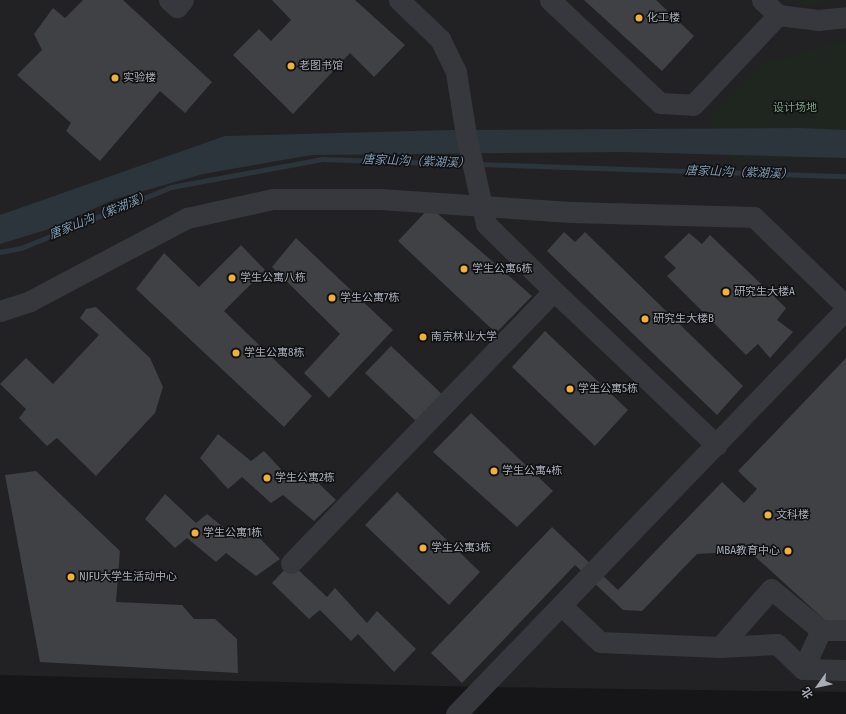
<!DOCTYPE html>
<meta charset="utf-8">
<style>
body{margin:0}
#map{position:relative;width:846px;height:714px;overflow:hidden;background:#161618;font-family:"Fira Sans Condensed","Noto Sans SC",sans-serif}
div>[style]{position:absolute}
.built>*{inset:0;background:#222225}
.green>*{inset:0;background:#1e261f}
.water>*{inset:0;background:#2c353c}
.stream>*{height:5px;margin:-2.5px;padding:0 2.5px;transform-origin:2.5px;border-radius:2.5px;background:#2c353c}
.building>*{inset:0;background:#404145}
.minor>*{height:21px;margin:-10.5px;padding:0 10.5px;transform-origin:10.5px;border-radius:10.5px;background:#37383d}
.dots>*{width:11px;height:11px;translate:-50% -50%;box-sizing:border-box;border:2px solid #111113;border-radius:50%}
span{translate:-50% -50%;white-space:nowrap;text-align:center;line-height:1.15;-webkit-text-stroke:3px #111113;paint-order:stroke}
.poi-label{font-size:11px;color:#a8adb8}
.left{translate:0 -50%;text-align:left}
.right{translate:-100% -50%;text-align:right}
.park-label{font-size:11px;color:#7fa381}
.water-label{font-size:12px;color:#7f9bb3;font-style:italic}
.north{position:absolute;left:798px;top:666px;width:40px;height:40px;-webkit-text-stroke:3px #111113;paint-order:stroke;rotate:237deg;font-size:11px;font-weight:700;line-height:16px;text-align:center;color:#a8adb8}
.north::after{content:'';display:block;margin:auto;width:14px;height:18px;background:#a8adb8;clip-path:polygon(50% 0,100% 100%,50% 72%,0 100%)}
</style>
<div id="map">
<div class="built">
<div style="clip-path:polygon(0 0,846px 0,846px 692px,481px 687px,0 675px)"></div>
</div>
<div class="green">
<div style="clip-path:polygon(787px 0,837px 0,806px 7px)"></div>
<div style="clip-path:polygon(846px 40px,846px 157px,731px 161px,709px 118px,763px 64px)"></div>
</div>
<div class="water">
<div style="clip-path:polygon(800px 128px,846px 130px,846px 158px,623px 152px,312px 155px,203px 174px,115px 199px,49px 229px,0 244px,0 215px,225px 136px,452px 130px)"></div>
</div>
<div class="stream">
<div style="left:477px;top:164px;width:369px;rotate:1.9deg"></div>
<div style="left:0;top:252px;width:21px;rotate:-11deg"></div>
<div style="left:21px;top:248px;width:162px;rotate:-22.1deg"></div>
<div style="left:171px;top:187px;width:154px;rotate:-10.5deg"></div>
<div style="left:322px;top:159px;width:145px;rotate:2deg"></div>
</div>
<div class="building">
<div style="clip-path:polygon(83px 0,123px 0,212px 82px,185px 113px,160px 91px,100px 161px,66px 131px,71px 123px,17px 75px,42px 50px,34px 34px,53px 8px,65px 18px)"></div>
<div style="clip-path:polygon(272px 0,355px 0,405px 45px,374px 77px,350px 53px,293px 114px,233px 55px,259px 29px,271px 41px,291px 20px)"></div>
<div style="clip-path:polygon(584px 0,656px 0,694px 36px,662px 71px)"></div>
<div style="clip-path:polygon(430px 207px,532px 296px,496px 333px,398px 241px)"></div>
<div style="clip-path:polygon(564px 232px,575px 242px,585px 232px,743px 386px,717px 415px,547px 251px)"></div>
<div style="clip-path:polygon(689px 233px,702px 244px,710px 235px,786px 308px,777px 320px,793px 332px,770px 358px,758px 344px,746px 355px,667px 276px,676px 268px,664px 257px)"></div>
<div style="clip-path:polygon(296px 238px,393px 330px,329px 398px,304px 373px,340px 334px,272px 267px)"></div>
<div style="clip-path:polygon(241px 245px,265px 270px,224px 311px,312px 396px,284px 427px,136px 289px,164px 253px,199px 287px)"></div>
<div style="clip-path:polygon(96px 307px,150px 358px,163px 387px,155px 413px,96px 476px,57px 438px,47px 446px,19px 418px,26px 409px,0 384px,26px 358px,53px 384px,99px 335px,80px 318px,86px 309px)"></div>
<div style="clip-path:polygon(545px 331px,628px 410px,595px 446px,512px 367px)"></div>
<div style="clip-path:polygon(391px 346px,444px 396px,419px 424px,365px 373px)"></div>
<div style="clip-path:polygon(846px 358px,846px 622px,827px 622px,749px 551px,697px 554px,642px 611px,623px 610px,575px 565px,462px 683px,431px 653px,552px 527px,618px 590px,722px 482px,744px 503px,757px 489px,738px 471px)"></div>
<div style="clip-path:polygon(471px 413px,553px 491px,517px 527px,433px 452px)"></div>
<div style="clip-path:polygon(218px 434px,251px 461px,264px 451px,291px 480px,306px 471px,336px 500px,314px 521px,283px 495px,271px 503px,242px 477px,228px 489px,200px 458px)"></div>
<div style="clip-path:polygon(36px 471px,120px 551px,116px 602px,182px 605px,194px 619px,215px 619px,237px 639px,238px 673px,40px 662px,5px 475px)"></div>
<div style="clip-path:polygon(397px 492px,480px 572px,449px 605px,365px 525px)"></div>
<div style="clip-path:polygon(165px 494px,196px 523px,207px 514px,238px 539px,250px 528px,280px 559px,256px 576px,226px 553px,216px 562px,187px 538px,175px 548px,145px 519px)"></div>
<div style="clip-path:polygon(291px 563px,327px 597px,335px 588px,367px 623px,377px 611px,416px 649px,394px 672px,358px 634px,351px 641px,320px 610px,309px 619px,272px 583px)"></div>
</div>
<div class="minor">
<div style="left:169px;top:0;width:11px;rotate:41deg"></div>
<div style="left:177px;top:7px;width:9px;rotate:-49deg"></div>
<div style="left:399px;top:0;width:57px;rotate:43.6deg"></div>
<div style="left:440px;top:39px;width:37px;rotate:64deg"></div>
<div style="left:456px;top:72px;width:64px;rotate:81deg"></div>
<div style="left:466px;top:135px;width:91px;rotate:77.3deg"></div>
<div style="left:486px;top:224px;width:95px;rotate:44.6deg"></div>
<div style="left:550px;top:0;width:151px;rotate:43.1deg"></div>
<div style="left:660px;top:103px;width:33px;rotate:3deg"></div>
<div style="left:693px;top:105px;width:124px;rotate:-46.6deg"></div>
<div style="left:762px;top:0;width:22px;rotate:43deg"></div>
<div style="left:778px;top:15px;width:40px;rotate:7.1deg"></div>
<div style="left:818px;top:20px;width:28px;rotate:-6deg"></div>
<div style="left:0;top:311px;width:32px;rotate:-18deg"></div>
<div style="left:30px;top:301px;width:178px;rotate:-27.9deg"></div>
<div style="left:187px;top:218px;width:88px;rotate:-12.5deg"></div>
<div style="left:273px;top:199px;width:107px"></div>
<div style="left:380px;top:199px;width:191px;rotate:3.9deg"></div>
<div style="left:571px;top:212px;width:183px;rotate:1.6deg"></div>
<div style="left:754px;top:217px;width:128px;rotate:44.1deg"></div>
<div style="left:291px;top:563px;width:378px;rotate:-46deg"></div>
<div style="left:554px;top:291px;width:224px;rotate:43.5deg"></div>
<div style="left:561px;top:605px;width:54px;rotate:43.5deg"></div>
<div style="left:600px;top:642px;width:120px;rotate:2.4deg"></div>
<div style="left:720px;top:647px;width:57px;rotate:-3deg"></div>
<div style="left:777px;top:644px;width:36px;rotate:44deg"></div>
<div style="left:803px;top:669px;width:43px;rotate:1.3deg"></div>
<div style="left:821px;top:630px;width:25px"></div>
<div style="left:720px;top:647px;width:77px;rotate:-48.7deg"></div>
<div style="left:771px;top:589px;width:65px;rotate:39.4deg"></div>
<div style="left:821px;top:630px;width:43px;rotate:114.8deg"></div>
<div style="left:456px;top:714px;width:562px;rotate:-46.08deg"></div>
</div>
<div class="dots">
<div style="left:639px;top:18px;background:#f2b134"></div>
<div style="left:291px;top:66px;background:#f2b134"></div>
<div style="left:115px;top:78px;background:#f2b134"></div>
<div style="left:464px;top:269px;background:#f2b134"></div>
<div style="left:232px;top:278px;background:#f2b134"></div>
<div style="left:726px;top:292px;background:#f2b134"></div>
<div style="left:332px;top:298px;background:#f2b134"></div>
<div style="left:645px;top:319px;background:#f2b134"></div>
<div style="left:423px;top:337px;background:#f2b134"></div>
<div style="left:236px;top:353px;background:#f2b134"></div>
<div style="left:570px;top:389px;background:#f2b134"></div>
<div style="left:494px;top:471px;background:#f2b134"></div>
<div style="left:267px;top:478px;background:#f2b134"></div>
<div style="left:768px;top:515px;background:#f2b134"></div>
<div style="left:195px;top:533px;background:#f2b134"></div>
<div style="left:423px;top:548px;background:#f2b134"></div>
<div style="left:788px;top:551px;background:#f2b134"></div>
<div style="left:71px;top:577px;background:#f2b134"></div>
</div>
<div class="poi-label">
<span class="left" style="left:647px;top:18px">化工楼</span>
<span class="left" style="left:299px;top:66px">老图书馆</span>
<span class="left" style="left:123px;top:78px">实验楼</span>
<span class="left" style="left:472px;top:269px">学生公寓6栋</span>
<span class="left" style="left:240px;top:278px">学生公寓八栋</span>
<span class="left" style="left:734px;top:292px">研究生大楼A</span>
<span class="left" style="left:340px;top:298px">学生公寓7栋</span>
<span class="left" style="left:653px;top:319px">研究生大楼B</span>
<span class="left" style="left:431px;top:337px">南京林业大学</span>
<span class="left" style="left:244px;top:353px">学生公寓8栋</span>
<span class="left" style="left:578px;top:389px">学生公寓5栋</span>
<span class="left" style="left:502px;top:471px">学生公寓4栋</span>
<span class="left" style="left:275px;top:478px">学生公寓2栋</span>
<span class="left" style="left:776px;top:515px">文科楼</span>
<span class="left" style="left:203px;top:533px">学生公寓1栋</span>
<span class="left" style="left:431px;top:548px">学生公寓3栋</span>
<span class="right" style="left:780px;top:551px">MBA教育中心</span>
<span class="left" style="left:79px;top:577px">NJFU大学生活动中心</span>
</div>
<div class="park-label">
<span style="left:795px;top:108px">设计场地</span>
</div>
<div class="water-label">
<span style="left:416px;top:162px;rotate:2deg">唐家山沟（紫湖溪）</span>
<span style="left:739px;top:173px;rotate:2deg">唐家山沟（紫湖溪）</span>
<span style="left:100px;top:216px;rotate:-22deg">唐家山沟（紫湖溪）</span>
</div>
<div class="north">北</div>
</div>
